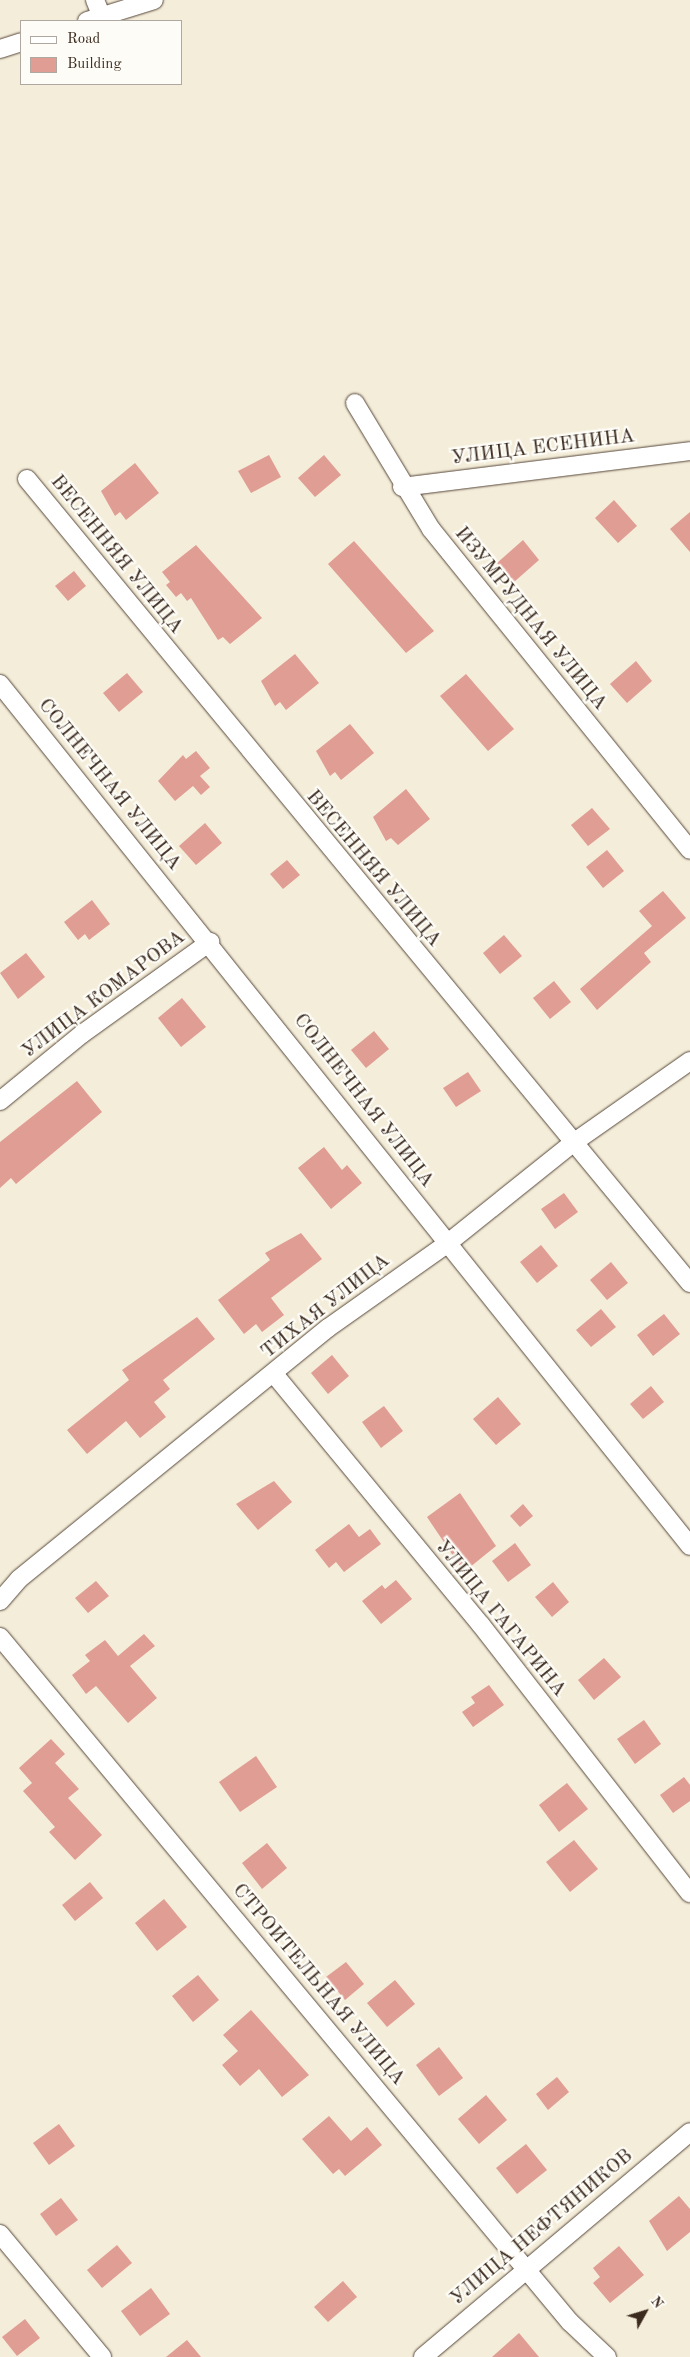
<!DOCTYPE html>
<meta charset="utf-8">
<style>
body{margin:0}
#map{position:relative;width:690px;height:2357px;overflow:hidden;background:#f4edd9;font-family:"Old Standard TT",serif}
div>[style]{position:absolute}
.building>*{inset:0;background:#e09d94}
.roads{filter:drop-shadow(0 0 1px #57473a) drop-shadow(0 0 1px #57473a)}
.minor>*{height:18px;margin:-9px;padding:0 9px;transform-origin:9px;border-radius:9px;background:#fff}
span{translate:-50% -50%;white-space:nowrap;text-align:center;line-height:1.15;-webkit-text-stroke:4.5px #fdfcf7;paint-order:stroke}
.street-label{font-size:20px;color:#3b2a1e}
.legend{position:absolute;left:20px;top:20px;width:162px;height:65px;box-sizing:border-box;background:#fdfcf7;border:1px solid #afa8a0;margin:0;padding:6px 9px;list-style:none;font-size:15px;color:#3b2a1e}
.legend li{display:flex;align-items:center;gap:10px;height:25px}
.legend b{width:25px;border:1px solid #afa8a0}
.north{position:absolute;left:620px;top:2287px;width:50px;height:50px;-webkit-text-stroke:4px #fdfcf7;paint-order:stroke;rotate:51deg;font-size:14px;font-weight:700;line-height:20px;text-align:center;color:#3b2a1e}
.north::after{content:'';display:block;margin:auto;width:18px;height:22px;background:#3b2a1e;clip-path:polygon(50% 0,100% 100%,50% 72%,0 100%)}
</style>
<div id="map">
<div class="building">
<div style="clip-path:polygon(269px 455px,281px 477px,251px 493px,238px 471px)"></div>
<div style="clip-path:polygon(324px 455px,341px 475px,315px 497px,298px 478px)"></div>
<div style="clip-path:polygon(135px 463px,159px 493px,126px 520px,120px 512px,115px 516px,101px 491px)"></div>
<div style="clip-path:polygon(614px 500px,637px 526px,618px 543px,595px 518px)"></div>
<div style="clip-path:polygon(690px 512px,690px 552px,670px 529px)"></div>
<div style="clip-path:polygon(523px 540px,539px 560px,514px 582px,497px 563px)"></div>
<div style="clip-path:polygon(354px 541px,434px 631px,406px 653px,328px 564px)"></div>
<div style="clip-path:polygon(196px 545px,262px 618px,230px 644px,223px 637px,218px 640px,191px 598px,187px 601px,181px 593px,176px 597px,166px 585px,170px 582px,162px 572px)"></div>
<div style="clip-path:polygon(74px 571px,86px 586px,68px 601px,55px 586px)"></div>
<div style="clip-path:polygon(295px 654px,319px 683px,286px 710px,280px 702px,275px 706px,261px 681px)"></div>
<div style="clip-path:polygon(636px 661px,652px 681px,627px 703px,610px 684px)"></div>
<div style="clip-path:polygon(127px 673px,143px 692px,119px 712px,103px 693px)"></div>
<div style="clip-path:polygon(466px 674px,514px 729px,488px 751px,440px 696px)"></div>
<div style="clip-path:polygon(350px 724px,374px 753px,341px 780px,335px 772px,330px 776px,316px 751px)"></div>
<div style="clip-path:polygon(196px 751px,210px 768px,200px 776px,210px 787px,201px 795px,193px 786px,175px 801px,158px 781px,183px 755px,186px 759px)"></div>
<div style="clip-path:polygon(406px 789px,430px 819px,398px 845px,391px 838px,386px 841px,373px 817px)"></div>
<div style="clip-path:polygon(592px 808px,610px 829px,588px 846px,571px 825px)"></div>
<div style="clip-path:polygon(205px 823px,222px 843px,196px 865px,179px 846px)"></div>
<div style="clip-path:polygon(607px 850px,624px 871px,603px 888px,586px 867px)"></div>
<div style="clip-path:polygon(287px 860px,300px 875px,283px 889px,270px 874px)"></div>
<div style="clip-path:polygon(663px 891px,686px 918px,644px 953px,651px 962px,597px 1010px,580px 989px,652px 926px,639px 911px)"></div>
<div style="clip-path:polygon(92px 900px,110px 924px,89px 940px,85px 934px,78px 940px,64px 922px)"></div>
<div style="clip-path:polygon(504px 935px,522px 956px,500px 974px,483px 953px)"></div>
<div style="clip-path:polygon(26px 953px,45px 977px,18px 999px,0 973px)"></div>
<div style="clip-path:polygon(554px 981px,571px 1002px,550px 1019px,533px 998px)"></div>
<div style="clip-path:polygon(182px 998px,206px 1027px,181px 1047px,158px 1018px)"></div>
<div style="clip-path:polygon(374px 1031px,389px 1049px,366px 1068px,351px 1050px)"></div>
<div style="clip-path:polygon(468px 1072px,481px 1091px,456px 1107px,443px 1088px)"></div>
<div style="clip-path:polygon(77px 1081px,102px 1112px,16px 1184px,11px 1178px,0 1188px,0 1142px)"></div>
<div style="clip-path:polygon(324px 1147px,342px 1170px,347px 1165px,362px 1183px,331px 1209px,298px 1168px)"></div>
<div style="clip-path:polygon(564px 1193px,578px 1212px,555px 1229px,541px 1209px)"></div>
<div style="clip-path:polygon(301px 1233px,322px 1259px,271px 1298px,284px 1315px,262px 1332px,256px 1324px,244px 1334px,218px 1300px,270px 1260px,265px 1253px)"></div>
<div style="clip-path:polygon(541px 1245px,558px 1266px,537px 1283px,520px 1262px)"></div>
<div style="clip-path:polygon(611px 1262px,628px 1283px,607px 1300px,590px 1280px)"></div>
<div style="clip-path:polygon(601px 1309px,616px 1327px,591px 1347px,576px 1330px)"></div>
<div style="clip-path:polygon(664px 1314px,680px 1334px,653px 1356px,637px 1335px)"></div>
<div style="clip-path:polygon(197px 1317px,215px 1339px,163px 1380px,170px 1389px,154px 1402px,166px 1417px,140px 1438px,126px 1421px,87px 1454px,67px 1430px,129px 1380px,122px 1370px)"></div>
<div style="clip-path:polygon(332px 1355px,349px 1376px,328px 1394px,311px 1373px)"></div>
<div style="clip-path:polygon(651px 1386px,664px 1402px,643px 1419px,630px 1404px)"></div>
<div style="clip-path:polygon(498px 1397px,521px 1424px,496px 1445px,473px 1419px)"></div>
<div style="clip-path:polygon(384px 1406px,403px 1431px,381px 1448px,362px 1422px)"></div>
<div style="clip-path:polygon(274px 1481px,292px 1502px,258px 1530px,236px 1504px)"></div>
<div style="clip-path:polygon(460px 1493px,496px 1546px,464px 1572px,427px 1517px)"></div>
<div style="clip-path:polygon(523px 1504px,533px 1516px,520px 1527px,510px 1516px)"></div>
<div style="clip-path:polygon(349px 1524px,359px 1537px,370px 1529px,381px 1544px,344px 1572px,336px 1562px,329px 1568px,315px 1550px)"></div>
<div style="clip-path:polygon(515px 1543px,531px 1565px,508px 1582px,492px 1561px)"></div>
<div style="clip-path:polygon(396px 1580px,412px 1599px,381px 1624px,362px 1601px,382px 1585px,385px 1589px)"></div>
<div style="clip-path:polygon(96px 1581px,109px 1596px,88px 1613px,75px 1598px)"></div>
<div style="clip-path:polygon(553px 1582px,569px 1602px,552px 1617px,535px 1597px)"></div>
<div style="clip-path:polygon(144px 1634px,155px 1646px,130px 1666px,157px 1698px,128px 1723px,96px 1686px,86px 1694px,72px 1675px,90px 1661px,85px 1655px,105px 1640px,118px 1656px)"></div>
<div style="clip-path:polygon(604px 1658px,621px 1677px,594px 1700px,578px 1680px)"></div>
<div style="clip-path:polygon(489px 1685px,504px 1705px,473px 1727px,462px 1712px,475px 1703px,471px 1697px)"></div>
<div style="clip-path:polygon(644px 1720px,661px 1744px,635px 1764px,617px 1739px)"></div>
<div style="clip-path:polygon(51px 1739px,65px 1754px,55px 1763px,79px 1789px,68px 1798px,102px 1835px,75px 1860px,49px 1832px,55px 1827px,23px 1791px,32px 1783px,19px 1768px)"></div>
<div style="clip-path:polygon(256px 1756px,277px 1787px,240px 1812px,219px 1782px)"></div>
<div style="clip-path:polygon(684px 1777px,690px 1785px,690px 1801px,673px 1813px,660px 1795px)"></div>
<div style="clip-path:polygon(567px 1783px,588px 1809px,559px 1832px,539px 1805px)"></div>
<div style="clip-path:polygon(574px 1840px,598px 1869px,570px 1892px,546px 1862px)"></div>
<div style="clip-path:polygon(267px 1843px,287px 1868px,262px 1889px,242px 1863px)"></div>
<div style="clip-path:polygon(90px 1882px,103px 1898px,75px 1921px,62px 1905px)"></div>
<div style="clip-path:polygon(164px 1899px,187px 1927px,157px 1951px,135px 1923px)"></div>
<div style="clip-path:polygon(346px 1962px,364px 1984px,345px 2000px,326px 1977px)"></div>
<div style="clip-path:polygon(198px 1975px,219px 2000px,193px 2022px,172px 1996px)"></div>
<div style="clip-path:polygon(395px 1980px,415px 2004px,387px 2027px,367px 2003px)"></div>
<div style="clip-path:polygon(251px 2010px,309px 2075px,282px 2097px,259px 2069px,240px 2086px,222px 2065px,238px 2051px,223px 2035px)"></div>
<div style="clip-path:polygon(439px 2047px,463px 2078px,439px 2096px,416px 2065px)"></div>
<div style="clip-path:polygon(557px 2077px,569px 2092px,548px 2110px,536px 2094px)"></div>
<div style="clip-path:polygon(486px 2095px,507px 2120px,479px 2144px,458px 2119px)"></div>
<div style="clip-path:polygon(329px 2116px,351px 2141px,367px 2127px,382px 2145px,345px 2176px,339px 2169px,333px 2174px,302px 2139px)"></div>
<div style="clip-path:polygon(59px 2124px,75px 2146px,49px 2165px,33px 2143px)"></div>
<div style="clip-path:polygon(526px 2144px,547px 2170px,517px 2194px,496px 2168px)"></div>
<div style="clip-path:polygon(679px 2196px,690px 2209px,690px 2232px,667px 2251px,649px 2221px)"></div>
<div style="clip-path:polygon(61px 2198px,78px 2220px,56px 2236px,40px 2214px)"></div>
<div style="clip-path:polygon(117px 2245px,132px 2263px,102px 2288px,87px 2270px)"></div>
<div style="clip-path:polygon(619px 2246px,644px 2275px,610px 2303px,593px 2283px,600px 2277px,593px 2268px)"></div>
<div style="clip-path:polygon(343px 2281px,357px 2297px,328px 2322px,314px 2307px)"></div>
<div style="clip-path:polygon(151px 2288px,170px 2314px,140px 2336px,121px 2311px)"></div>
<div style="clip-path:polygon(25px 2319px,40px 2338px,17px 2356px,2px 2337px)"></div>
<div style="clip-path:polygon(519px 2333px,539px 2357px,492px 2357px)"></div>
<div style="clip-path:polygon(187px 2340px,201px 2357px,166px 2357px)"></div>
</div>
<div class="roads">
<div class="minor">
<div style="left:95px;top:0;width:18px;rotate:68deg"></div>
<div style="left:87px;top:21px;width:70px;rotate:-17.4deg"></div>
<div style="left:0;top:49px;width:22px;rotate:-18deg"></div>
<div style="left:355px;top:403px;width:147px;rotate:58.9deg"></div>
<div style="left:431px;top:529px;width:412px;rotate:51.1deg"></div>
<div style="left:27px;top:479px;width:1042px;rotate:50.49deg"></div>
<div style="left:402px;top:487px;width:290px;rotate:-7.1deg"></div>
<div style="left:0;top:684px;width:1104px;rotate:51.32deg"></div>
<div style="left:0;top:1101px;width:106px;rotate:-39.3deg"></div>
<div style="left:82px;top:1034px;width:158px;rotate:-35.7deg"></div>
<div style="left:274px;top:1374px;width:325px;rotate:50.5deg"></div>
<div style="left:481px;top:1625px;width:340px;rotate:52.1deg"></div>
<div style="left:0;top:1601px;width:29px;rotate:-49deg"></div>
<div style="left:19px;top:1579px;width:398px;rotate:-39.1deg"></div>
<div style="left:328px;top:1328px;width:147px;rotate:-35.3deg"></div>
<div style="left:448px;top:1243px;width:160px;rotate:-38.7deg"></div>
<div style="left:573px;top:1143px;width:143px;rotate:-35deg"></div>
<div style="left:0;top:1637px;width:891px;rotate:50.24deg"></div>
<div style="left:570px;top:2322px;width:51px;rotate:43.4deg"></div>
<div style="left:0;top:2234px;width:160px;rotate:50.3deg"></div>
<div style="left:423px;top:2357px;width:349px;rotate:-40.1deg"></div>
</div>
</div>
<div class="street-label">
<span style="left:543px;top:448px;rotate:-7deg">УЛИЦА ЕСЕНИНА</span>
<span style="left:116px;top:555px;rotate:51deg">ВЕСЕННЯЯ УЛИЦА</span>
<span style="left:530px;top:619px;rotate:51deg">ИЗУМРУДНАЯ УЛИЦА</span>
<span style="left:109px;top:785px;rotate:51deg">СОЛНЕЧНАЯ УЛИЦА</span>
<span style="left:373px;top:869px;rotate:50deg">ВЕСЕННЯЯ УЛИЦА</span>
<span style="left:104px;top:995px;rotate:-37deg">УЛИЦА КОМАРОВА</span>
<span style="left:363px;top:1101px;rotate:52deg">СОЛНЕЧНАЯ УЛИЦА</span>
<span style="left:326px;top:1307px;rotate:-38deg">ТИХАЯ УЛИЦА</span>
<span style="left:500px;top:1619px;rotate:51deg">УЛИЦА ГАГАРИНА</span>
<span style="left:318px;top:1985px;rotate:50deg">СТРОИТЕЛЬНАЯ УЛИЦА</span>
<span style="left:542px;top:2228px;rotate:-40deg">УЛИЦА НЕФТЯНИКОВ</span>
</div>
<ul class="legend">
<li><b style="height:6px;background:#fff"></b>Road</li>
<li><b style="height:14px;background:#e09d94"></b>Building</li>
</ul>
<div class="north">N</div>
</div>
